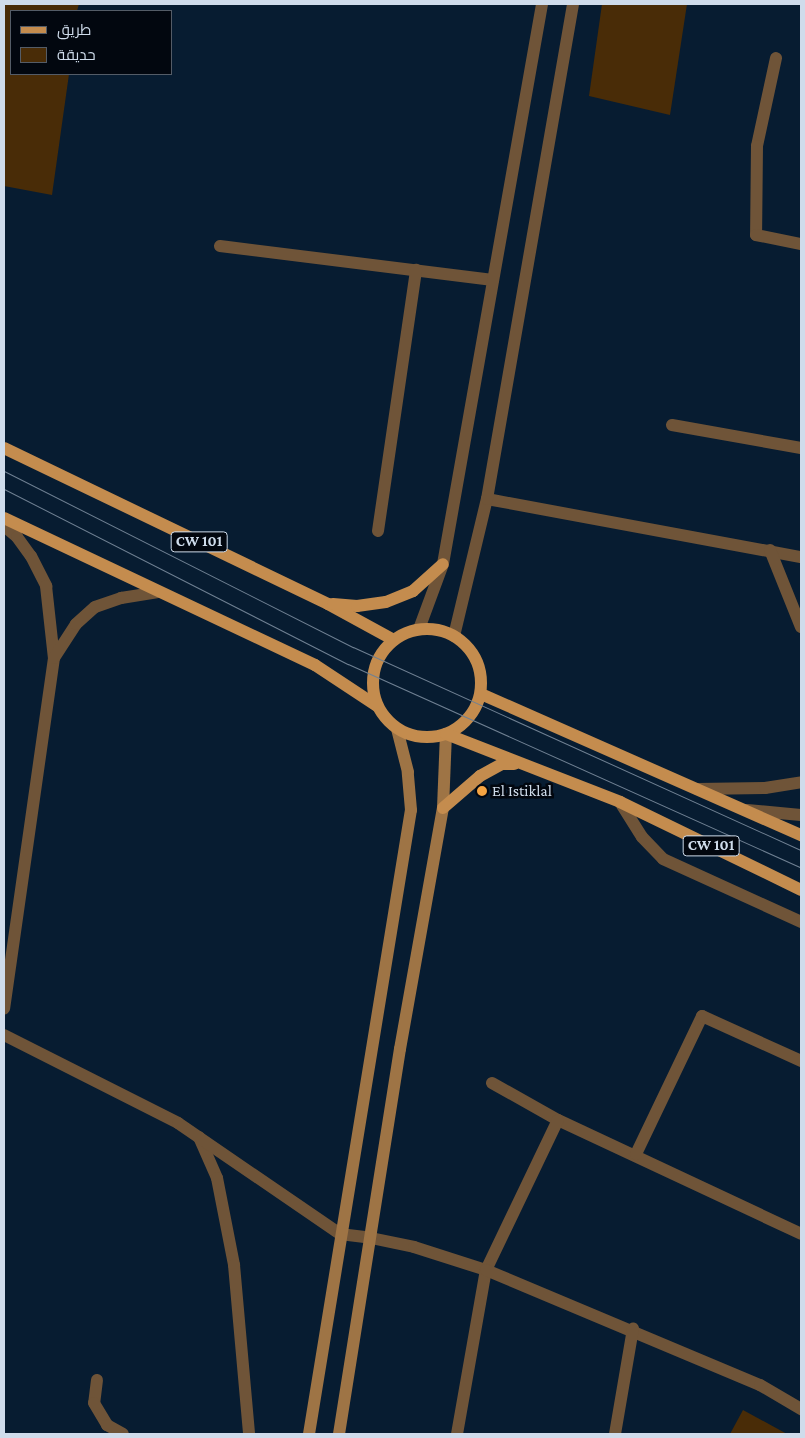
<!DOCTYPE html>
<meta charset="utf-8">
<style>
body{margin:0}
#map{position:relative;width:805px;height:1438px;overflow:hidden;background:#071c31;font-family:"Crimson Pro",Cairo,serif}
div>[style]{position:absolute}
.green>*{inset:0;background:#492c07}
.service>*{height:12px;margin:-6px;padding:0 6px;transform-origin:6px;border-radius:6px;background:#6f5438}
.minor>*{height:12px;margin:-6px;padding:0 6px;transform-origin:6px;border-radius:6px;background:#6f5438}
.tertiary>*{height:12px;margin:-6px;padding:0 6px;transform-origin:6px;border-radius:6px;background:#6f5438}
.secondary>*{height:12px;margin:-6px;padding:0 6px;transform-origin:6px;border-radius:6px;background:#9e7445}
.primary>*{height:12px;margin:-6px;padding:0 6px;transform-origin:6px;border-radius:6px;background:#c48c4e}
.primary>.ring{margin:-6px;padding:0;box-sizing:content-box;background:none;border:12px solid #c48c4e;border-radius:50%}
.tram>*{height:1px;margin:-0.5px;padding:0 0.5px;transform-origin:0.5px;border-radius:0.5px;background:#708193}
.dots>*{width:14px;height:14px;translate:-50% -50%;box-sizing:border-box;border:2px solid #02070f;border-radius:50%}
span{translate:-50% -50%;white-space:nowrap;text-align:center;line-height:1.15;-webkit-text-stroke:5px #02070f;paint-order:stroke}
.shield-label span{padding:1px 4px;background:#02070f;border:1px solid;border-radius:4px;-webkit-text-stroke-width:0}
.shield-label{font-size:15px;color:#cfdceb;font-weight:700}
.poi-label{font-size:16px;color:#cfdceb}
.left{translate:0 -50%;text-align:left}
.frame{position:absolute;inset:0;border:5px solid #cfdceb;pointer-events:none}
.legend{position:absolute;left:10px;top:10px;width:162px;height:65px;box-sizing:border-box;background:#02070f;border:1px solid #545c67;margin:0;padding:6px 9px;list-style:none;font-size:15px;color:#cfdceb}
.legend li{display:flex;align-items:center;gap:10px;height:25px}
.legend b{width:25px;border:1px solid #545c67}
</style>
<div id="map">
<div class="green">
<div style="clip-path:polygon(4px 4px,79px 4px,77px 11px,11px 11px,11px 74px,69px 74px,52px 195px,4px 186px)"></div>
<div style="clip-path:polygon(602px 4px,687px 4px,670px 115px,589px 96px)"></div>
<div style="clip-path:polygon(743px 1410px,787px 1434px,730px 1434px)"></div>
</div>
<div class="service">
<div style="left:220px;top:246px;width:275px;rotate:7.1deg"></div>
<div style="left:378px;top:531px;width:264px;rotate:-81.7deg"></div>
<div style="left:97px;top:1380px;width:23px;rotate:97deg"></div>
<div style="left:94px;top:1403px;width:26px;rotate:59deg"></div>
<div style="left:107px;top:1425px;width:18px;rotate:29deg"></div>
</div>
<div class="minor">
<div style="left:776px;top:58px;width:90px;rotate:102.2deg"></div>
<div style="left:757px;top:146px;width:89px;rotate:90.6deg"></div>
<div style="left:756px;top:235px;width:46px;rotate:11.3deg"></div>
<div style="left:672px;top:425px;width:131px;rotate:10.1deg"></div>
<div style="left:487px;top:499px;width:319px;rotate:10.5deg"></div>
<div style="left:4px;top:526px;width:17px;rotate:40deg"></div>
<div style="left:17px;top:537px;width:24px;rotate:54deg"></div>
<div style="left:31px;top:556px;width:34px;rotate:63deg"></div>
<div style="left:46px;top:586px;width:72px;rotate:83.7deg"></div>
<div style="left:54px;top:658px;width:354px;rotate:98.1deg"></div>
<div style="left:770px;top:550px;width:83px;rotate:68.1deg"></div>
<div style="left:54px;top:658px;width:40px;rotate:-57.1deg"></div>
<div style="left:76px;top:624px;width:25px;rotate:-42deg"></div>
<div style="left:95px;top:607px;width:28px;rotate:-19deg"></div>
<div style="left:121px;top:598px;width:36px;rotate:-9deg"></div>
<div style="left:697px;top:789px;width:68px;rotate:-0.8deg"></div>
<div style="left:765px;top:788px;width:36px;rotate:-9deg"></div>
<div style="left:620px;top:802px;width:41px;rotate:57.8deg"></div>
<div style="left:642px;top:837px;width:30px;rotate:46deg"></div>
<div style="left:663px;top:859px;width:152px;rotate:24.5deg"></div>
<div style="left:747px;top:810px;width:54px;rotate:5.3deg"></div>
<div style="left:492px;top:1083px;width:76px;rotate:29.3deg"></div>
<div style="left:558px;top:1120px;width:268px;rotate:25.1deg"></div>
<div style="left:199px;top:1137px;width:45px;rotate:66.3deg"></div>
<div style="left:217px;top:1178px;width:89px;rotate:78.9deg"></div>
<div style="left:234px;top:1265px;width:170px;rotate:84.9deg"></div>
<div style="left:636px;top:1154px;width:153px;rotate:-64.4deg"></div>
<div style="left:702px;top:1016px;width:109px;rotate:24.4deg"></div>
<div style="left:371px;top:1238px;width:44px;rotate:11.8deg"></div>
<div style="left:414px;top:1247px;width:76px;rotate:17.7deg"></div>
<div style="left:486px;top:1270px;width:166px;rotate:-64.4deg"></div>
<div style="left:457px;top:1434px;width:167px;rotate:-80deg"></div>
<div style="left:486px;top:1270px;width:297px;rotate:22.8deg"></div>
<div style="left:760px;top:1385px;width:48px;rotate:30.3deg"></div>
<div style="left:615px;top:1434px;width:107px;rotate:-80.3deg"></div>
</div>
<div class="tertiary">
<div style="left:419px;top:629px;width:69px;rotate:-69.7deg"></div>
<div style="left:443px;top:564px;width:569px;rotate:-79.97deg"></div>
<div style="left:454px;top:636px;width:141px;rotate:-76.5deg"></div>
<div style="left:487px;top:499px;width:502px;rotate:-80.14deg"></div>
<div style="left:4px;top:1035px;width:195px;rotate:26.8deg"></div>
<div style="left:178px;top:1123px;width:196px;rotate:34.4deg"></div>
<div style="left:340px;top:1234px;width:31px;rotate:7deg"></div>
</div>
<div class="secondary">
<div style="left:309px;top:1434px;width:632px;rotate:-80.72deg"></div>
<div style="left:411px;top:810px;width:38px;rotate:-95deg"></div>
<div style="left:408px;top:772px;width:44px;rotate:-104.3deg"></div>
<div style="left:339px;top:1434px;width:390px;rotate:-81deg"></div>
<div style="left:400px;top:1049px;width:245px;rotate:-79.9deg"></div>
<div style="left:443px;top:808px;width:74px;rotate:-87.7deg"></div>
</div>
<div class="primary">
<div style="left:4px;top:448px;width:360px;rotate:25.7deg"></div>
<div style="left:328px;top:604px;width:75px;rotate:28.6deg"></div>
<div style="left:4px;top:518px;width:344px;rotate:25.3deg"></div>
<div style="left:315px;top:665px;width:74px;rotate:33.5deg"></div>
<div style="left:333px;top:604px;width:24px;rotate:5deg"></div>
<div style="left:357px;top:606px;width:29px;rotate:-8deg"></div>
<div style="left:386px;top:602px;width:29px;rotate:-22deg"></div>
<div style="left:413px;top:591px;width:40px;rotate:-42deg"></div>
<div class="ring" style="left:373px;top:629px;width:96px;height:96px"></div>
<div style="left:481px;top:694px;width:350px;rotate:23.8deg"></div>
<div style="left:446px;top:734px;width:187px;rotate:21.3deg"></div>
<div style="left:620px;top:802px;width:201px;rotate:25.9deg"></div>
<div style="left:443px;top:808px;width:49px;rotate:-40.9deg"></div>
<div style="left:480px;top:776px;width:25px;rotate:-29deg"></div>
<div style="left:502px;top:764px;width:12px"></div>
</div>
<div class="tram">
<div style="left:4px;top:471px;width:391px;rotate:26.8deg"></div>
<div style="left:353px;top:647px;width:492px;rotate:24.4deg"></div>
<div style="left:4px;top:489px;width:386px;rotate:27deg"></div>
<div style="left:348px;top:664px;width:497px;rotate:24.2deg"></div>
</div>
<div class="dots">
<div style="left:482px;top:791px;background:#f4a443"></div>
</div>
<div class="shield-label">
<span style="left:199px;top:542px">CW 101</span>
<span style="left:711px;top:846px">CW 101</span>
</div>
<div class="poi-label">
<span class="left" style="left:492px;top:791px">El Istiklal</span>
</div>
<div class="frame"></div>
<ul class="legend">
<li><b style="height:6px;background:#c48c4e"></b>طريق</li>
<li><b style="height:14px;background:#492c07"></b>حديقة</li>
</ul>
</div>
